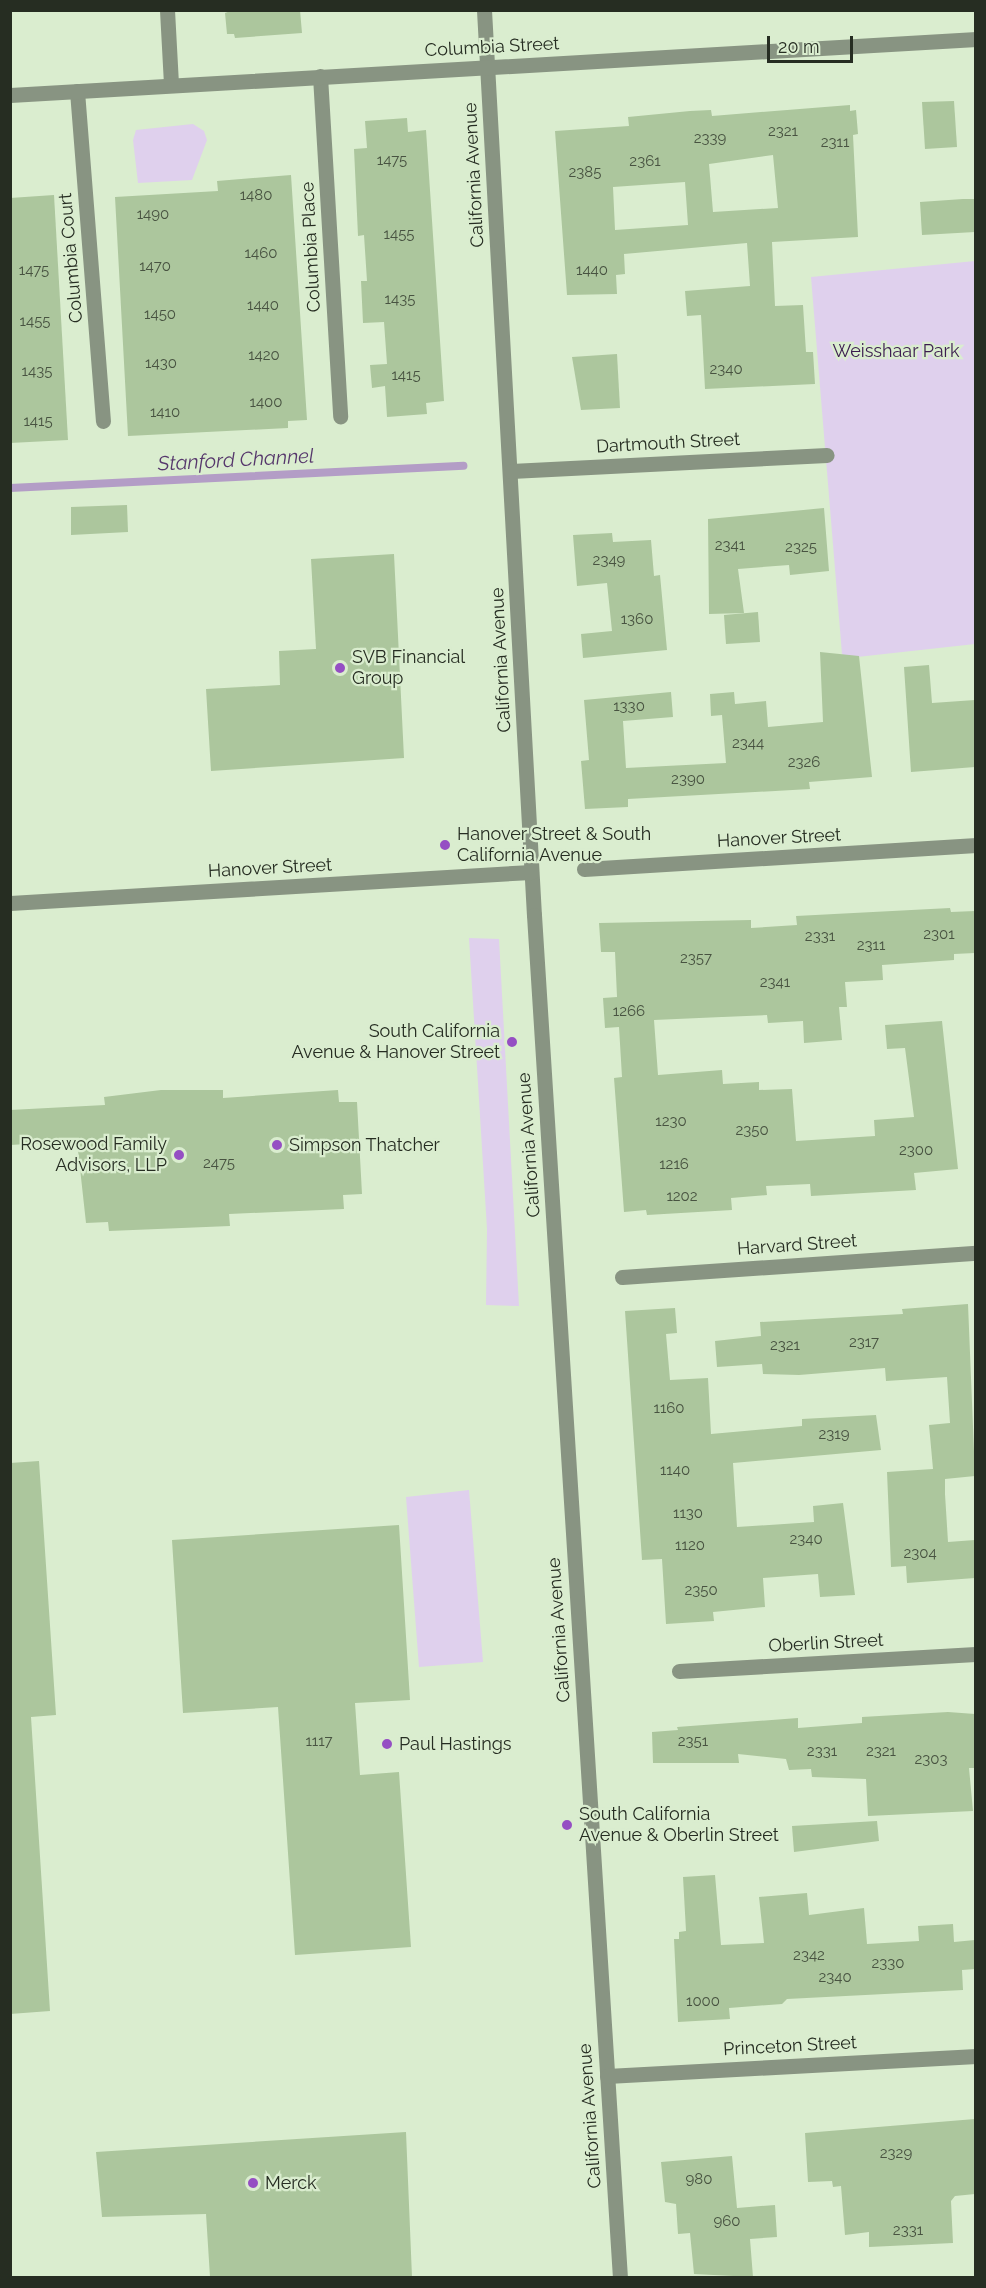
<!DOCTYPE html>
<style>
body{margin:0}
#map{position:relative;width:986px;height:2288px;overflow:hidden;background:#daedcf;font-family:Raleway,sans-serif}
div>[style]{position:absolute}
.green>*{inset:0;background:#dfd0ed}
.stream>*{height:8px;margin:-4px;padding:0 4px;transform-origin:4px;border-radius:4px;background:#b39dc6}
.building>*{inset:0;background:#acc69d}
.minor>*{height:15px;margin:-7.5px;padding:0 7.5px;transform-origin:7.5px;border-radius:7.5px;background:#889482}
.dots>*{width:16px;height:16px;translate:-50% -50%;box-sizing:border-box;border:3px solid #daedcf;border-radius:50%}
span{translate:-50% -50%;white-space:nowrap;text-align:center;line-height:1.15;-webkit-text-stroke:4.5px #daedcf;paint-order:stroke}
.number-label{font-size:15px;color:#485341}
.number-label span{-webkit-text-stroke-width:0}
.street-label{font-size:18px;color:#262d22}
.park-label{font-size:18px;color:#3b1c4f}
.poi-label{font-size:18px;color:#262d22}
.left{translate:0 -50%;text-align:left}
.right{translate:-100% -50%;text-align:right}
.water-label{font-size:20px;color:#56376c;font-style:italic}
.frame{position:absolute;inset:0;border:12px solid #262d22;pointer-events:none}
.scale{position:absolute;left:767px;top:36px;width:86px;height:27px;box-sizing:border-box;border:3px solid #262d22;border-top:0;padding-left:8px;font-size:18px;line-height:21px;white-space:nowrap;color:#262d22;-webkit-text-stroke:4px #daedcf;paint-order:stroke}
</style>
<div id="map">
<div class="green">
<div style="clip-path:polygon(193px 124px,204px 131px,207px 140px,192px 180px,138px 183px,133px 140px,136px 130px)"></div>
<div style="clip-path:polygon(975px 261px,975px 644px,848px 658px,842px 654px,811px 277px)"></div>
<div style="clip-path:polygon(469px 938px,499px 939px,519px 1306px,486px 1305px,487px 1229px)"></div>
<div style="clip-path:polygon(469px 1490px,483px 1662px,419px 1667px,406px 1497px)"></div>
</div>
<div class="stream">
<div style="left:10px;top:488px;width:454px;rotate:-2.8deg"></div>
</div>
<div class="building">
<div style="clip-path:polygon(233px 10px,300px 10px,302px 33px,235px 38px,234px 34px,227px 34px,225px 13px)"></div>
<div style="clip-path:polygon(954px 101px,957px 147px,925px 149px,922px 102px)"></div>
<div style="clip-path:polygon(evenodd,850px 105px,850px 111px,856px 110px,858px 134px,853px 135px,858px 237px,772px 242px,775px 306px,803px 305px,806px 352px,813px 352px,815px 384px,705px 389px,701px 315px,687px 316px,685px 291px,750px 286px,747px 243px,624px 254px,625px 274px,616px 275px,617px 294px,567px 295px,555px 131px,629px 126px,628px 117px,690px 111px,711px 110px,712px 116px,850px 105px,773px 155px,778px 208px,713px 212px,709px 164px,773px 155px,850px 105px,685px 182px,688px 225px,615px 230px,613px 187px,685px 182px)"></div>
<div style="clip-path:polygon(407px 118px,408px 132px,426px 130px,444px 401px,426px 403px,427px 414px,387px 417px,385px 386px,372px 388px,370px 365px,387px 364px,384px 322px,363px 323px,361px 281px,367px 281px,364px 235px,358px 236px,354px 149px,367px 148px,365px 121px)"></div>
<div style="clip-path:polygon(291px 175px,307px 420px,288px 421px,288px 428px,128px 436px,115px 197px,218px 191px,217px 181px)"></div>
<div style="clip-path:polygon(54px 195px,68px 440px,10px 443px,10px 198px)"></div>
<div style="clip-path:polygon(963px 199px,975px 199px,975px 232px,922px 235px,920px 202px)"></div>
<div style="clip-path:polygon(617px 354px,620px 408px,581px 410px,572px 357px)"></div>
<div style="clip-path:polygon(127px 505px,128px 532px,71px 535px,71px 507px)"></div>
<div style="clip-path:polygon(824px 508px,829px 571px,790px 575px,789px 565px,738px 569px,744px 613px,709px 614px,708px 519px)"></div>
<div style="clip-path:polygon(612px 533px,613px 542px,651px 540px,654px 576px,660px 575px,667px 650px,583px 658px,581px 634px,612px 631px,607px 583px,577px 586px,573px 535px)"></div>
<div style="clip-path:polygon(394px 554px,404px 758px,211px 771px,206px 689px,280px 685px,279px 651px,316px 649px,311px 559px)"></div>
<div style="clip-path:polygon(758px 612px,760px 642px,726px 644px,724px 615px)"></div>
<div style="clip-path:polygon(820px 652px,859px 656px,872px 777px,809px 782px,810px 789px,628px 799px,628px 807px,585px 809px,581px 761px,589px 760px,584px 700px,671px 692px,673px 717px,623px 721px,626px 768px,726px 763px,722px 715px,711px 716px,710px 694px,734px 692px,735px 704px,766px 701px,768px 727px,823px 722px)"></div>
<div style="clip-path:polygon(929px 665px,932px 703px,975px 700px,975px 767px,911px 772px,904px 667px)"></div>
<div style="clip-path:polygon(950px 908px,951px 912px,975px 911px,975px 953px,954px 954px,954px 960px,882px 965px,883px 980px,845px 982px,847px 1007px,839px 1007px,842px 1040px,804px 1043px,803px 1021px,768px 1023px,767px 1015px,654px 1020px,658px 1075px,722px 1070px,723px 1084px,759px 1082px,759px 1090px,792px 1089px,796px 1141px,875px 1136px,874px 1120px,914px 1117px,905px 1048px,887px 1049px,885px 1025px,942px 1021px,958px 1169px,914px 1173px,916px 1190px,811px 1196px,810px 1184px,766px 1186px,767px 1195px,731px 1198px,732px 1210px,647px 1215px,646px 1210px,624px 1212px,614px 1078px,622px 1077px,619px 1027px,605px 1028px,603px 998px,617px 997px,615px 952px,601px 952px,599px 923px,751px 920px,751px 928px,797px 925px,796px 916px)"></div>
<div style="clip-path:polygon(161px 1090px,223px 1090px,223px 1098px,338px 1090px,339px 1102px,357px 1102px,362px 1194px,343px 1195px,344px 1209px,229px 1214px,230px 1226px,109px 1231px,108px 1222px,86px 1223px,77px 1141px,10px 1145px,10px 1110px,105px 1105px,104px 1097px)"></div>
<div style="clip-path:polygon(968px 1304px,975px 1476px,945px 1479px,945px 1494px,948px 1542px,975px 1540px,975px 1578px,907px 1583px,906px 1566px,891px 1567px,887px 1472px,933px 1469px,929px 1425px,950px 1423px,947px 1377px,886px 1381px,885px 1368px,799px 1375px,763px 1374px,762px 1364px,717px 1367px,715px 1341px,761px 1336px,760px 1322px,903px 1314px,902px 1309px)"></div>
<div style="clip-path:polygon(675px 1308px,677px 1333px,666px 1334px,670px 1380px,708px 1378px,711px 1434px,802px 1426px,802px 1419px,876px 1415px,881px 1450px,733px 1463px,737px 1527px,814px 1522px,813px 1506px,843px 1503px,855px 1595px,820px 1597px,818px 1574px,763px 1578px,765px 1607px,713px 1612px,714px 1621px,666px 1624px,662px 1559px,642px 1560px,625px 1311px)"></div>
<div style="clip-path:polygon(39px 1461px,56px 1715px,31px 1717px,50px 2011px,10px 2014px,10px 1463px)"></div>
<div style="clip-path:polygon(399px 1525px,410px 1700px,355px 1703px,360px 1775px,399px 1772px,411px 1947px,295px 1955px,278px 1707px,183px 1713px,172px 1540px)"></div>
<div style="clip-path:polygon(948px 1712px,975px 1714px,975px 1768px,969px 1768px,973px 1811px,868px 1816px,866px 1779px,812px 1777px,811px 1769px,789px 1770px,786px 1759px,738px 1754px,739px 1763px,653px 1763px,652px 1732px,678px 1730px,677px 1727px,798px 1718px,798px 1728px,862px 1723px,862px 1717px)"></div>
<div style="clip-path:polygon(877px 1821px,879px 1841px,794px 1852px,792px 1826px)"></div>
<div style="clip-path:polygon(715px 1875px,721px 1945px,764px 1943px,759px 1897px,807px 1893px,809px 1915px,864px 1908px,867px 1944px,919px 1941px,918px 1926px,953px 1924px,954px 1942px,975px 1940px,975px 1969px,962px 1970px,963px 1990px,787px 1999px,782px 2004px,729px 2008px,730px 2019px,678px 2022px,674px 1939px,679px 1939px,679px 1932px,686px 1931px,683px 1877px)"></div>
<div style="clip-path:polygon(975px 2119px,975px 2194px,955px 2196px,951px 2201px,953px 2243px,869px 2247px,869px 2232px,845px 2235px,841px 2186px,833px 2187px,832px 2181px,808px 2182px,805px 2133px)"></div>
<div style="clip-path:polygon(406px 2132px,412px 2277px,210px 2277px,206px 2214px,102px 2217px,96px 2152px)"></div>
<div style="clip-path:polygon(732px 2156px,737px 2208px,775px 2205px,777px 2237px,750px 2239px,753px 2277px,694px 2274px,690px 2233px,678px 2234px,676px 2204px,665px 2202px,661px 2162px)"></div>
</div>
<div class="minor">
<div style="left:167px;top:10px;width:75px;rotate:86.9deg"></div>
<div style="left:484px;top:10px;width:906px;rotate:86.84deg"></div>
<div style="left:534px;top:915px;width:1366px;rotate:86.39deg"></div>
<div style="left:320px;top:76px;width:341px;rotate:86.6deg"></div>
<div style="left:77px;top:91px;width:331px;rotate:85.5deg"></div>
<div style="left:10px;top:95px;width:968px;rotate:-3.32deg"></div>
<div style="left:511px;top:471px;width:316px;rotate:-2.9deg"></div>
<div style="left:584px;top:869px;width:393px;rotate:-3.5deg"></div>
<div style="left:10px;top:903px;width:522px;rotate:-3.41deg"></div>
<div style="left:622px;top:1277px;width:355px;rotate:-3.9deg"></div>
<div style="left:679px;top:1671px;width:297px;rotate:-3.3deg"></div>
<div style="left:607px;top:2076px;width:370px;rotate:-3.1deg"></div>
</div>
<div class="dots">
<div style="left:340px;top:668px;background:#954fc3"></div>
<div style="left:445px;top:845px;background:#954fc3"></div>
<div style="left:512px;top:1042px;background:#954fc3"></div>
<div style="left:277px;top:1145px;background:#954fc3"></div>
<div style="left:179px;top:1155px;background:#954fc3"></div>
<div style="left:387px;top:1744px;background:#954fc3"></div>
<div style="left:567px;top:1825px;background:#954fc3"></div>
<div style="left:253px;top:2183px;background:#954fc3"></div>
</div>
<div class="number-label">
<span style="left:783px;top:132px">2321</span>
<span style="left:710px;top:139px">2339</span>
<span style="left:835px;top:143px">2311</span>
<span style="left:392px;top:161px">1475</span>
<span style="left:645px;top:162px">2361</span>
<span style="left:585px;top:173px">2385</span>
<span style="left:256px;top:196px">1480</span>
<span style="left:153px;top:215px">1490</span>
<span style="left:399px;top:235px">1455</span>
<span style="left:261px;top:254px">1460</span>
<span style="left:155px;top:267px">1470</span>
<span style="left:34px;top:271px">1475</span>
<span style="left:592px;top:271px">1440</span>
<span style="left:400px;top:300px">1435</span>
<span style="left:263px;top:306px">1440</span>
<span style="left:160px;top:315px">1450</span>
<span style="left:35px;top:322px">1455</span>
<span style="left:264px;top:356px">1420</span>
<span style="left:161px;top:364px">1430</span>
<span style="left:726px;top:370px">2340</span>
<span style="left:37px;top:372px">1435</span>
<span style="left:406px;top:376px">1415</span>
<span style="left:266px;top:403px">1400</span>
<span style="left:165px;top:413px">1410</span>
<span style="left:38px;top:422px">1415</span>
<span style="left:730px;top:546px">2341</span>
<span style="left:801px;top:548px">2325</span>
<span style="left:609px;top:561px">2349</span>
<span style="left:637px;top:620px">1360</span>
<span style="left:629px;top:707px">1330</span>
<span style="left:748px;top:744px">2344</span>
<span style="left:804px;top:763px">2326</span>
<span style="left:688px;top:780px">2390</span>
<span style="left:939px;top:935px">2301</span>
<span style="left:820px;top:937px">2331</span>
<span style="left:871px;top:946px">2311</span>
<span style="left:696px;top:959px">2357</span>
<span style="left:775px;top:983px">2341</span>
<span style="left:629px;top:1012px">1266</span>
<span style="left:671px;top:1122px">1230</span>
<span style="left:752px;top:1131px">2350</span>
<span style="left:916px;top:1151px">2300</span>
<span style="left:219px;top:1164px">2475</span>
<span style="left:674px;top:1165px">1216</span>
<span style="left:682px;top:1197px">1202</span>
<span style="left:864px;top:1343px">2317</span>
<span style="left:785px;top:1346px">2321</span>
<span style="left:669px;top:1409px">1160</span>
<span style="left:834px;top:1435px">2319</span>
<span style="left:675px;top:1471px">1140</span>
<span style="left:688px;top:1514px">1130</span>
<span style="left:806px;top:1540px">2340</span>
<span style="left:690px;top:1546px">1120</span>
<span style="left:920px;top:1554px">2304</span>
<span style="left:701px;top:1591px">2350</span>
<span style="left:319px;top:1742px">1117</span>
<span style="left:693px;top:1742px">2351</span>
<span style="left:822px;top:1752px">2331</span>
<span style="left:881px;top:1752px">2321</span>
<span style="left:931px;top:1760px">2303</span>
<span style="left:809px;top:1956px">2342</span>
<span style="left:888px;top:1964px">2330</span>
<span style="left:835px;top:1978px">2340</span>
<span style="left:703px;top:2002px">1000</span>
<span style="left:896px;top:2154px">2329</span>
<span style="left:699px;top:2180px">980</span>
<span style="left:727px;top:2222px">960</span>
<span style="left:908px;top:2231px">2331</span>
</div>
<div class="street-label">
<span style="left:492px;top:47px;rotate:-3deg">Columbia Street</span>
<span style="left:474px;top:175px;rotate:-93deg">California Avenue</span>
<span style="left:311px;top:247px;rotate:-93deg">Columbia Place</span>
<span style="left:71px;top:258px;rotate:-95deg">Columbia Court</span>
<span style="left:668px;top:443px;rotate:-3deg">Dartmouth Street</span>
<span style="left:501px;top:660px;rotate:-93deg">California Avenue</span>
<span style="left:779px;top:838px;rotate:-3deg">Hanover Street</span>
<span style="left:270px;top:868px;rotate:-3deg">Hanover Street</span>
<span style="left:529px;top:1145px;rotate:-94deg">California Avenue</span>
<span style="left:797px;top:1245px;rotate:-4deg">Harvard Street</span>
<span style="left:559px;top:1630px;rotate:-94deg">California Avenue</span>
<span style="left:826px;top:1643px;rotate:-3deg">Oberlin Street</span>
<span style="left:790px;top:2046px;rotate:-3deg">Princeton Street</span>
<span style="left:590px;top:2116px;rotate:-94deg">California Avenue</span>
</div>
<div class="park-label">
<span style="left:896px;top:351px">Weisshaar Park</span>
</div>
<div class="poi-label">
<span class="left" style="left:352px;top:668px">SVB Financial<br>Group</span>
<span class="left" style="left:457px;top:845px">Hanover Street &amp; South<br>California Avenue</span>
<span class="right" style="left:500px;top:1042px">South California<br>Avenue &amp; Hanover Street</span>
<span class="right" style="left:167px;top:1155px">Rosewood Family<br>Advisors, LLP</span>
<span class="left" style="left:289px;top:1145px">Simpson Thatcher</span>
<span class="left" style="left:399px;top:1744px">Paul Hastings</span>
<span class="left" style="left:579px;top:1825px">South California<br>Avenue &amp; Oberlin Street</span>
<span class="left" style="left:265px;top:2183px">Merck</span>
</div>
<div class="water-label">
<span style="left:236px;top:460px;rotate:-3deg">Stanford Channel</span>
</div>
<div class="frame"></div>
<div class="scale">20 m</div>
</div>
